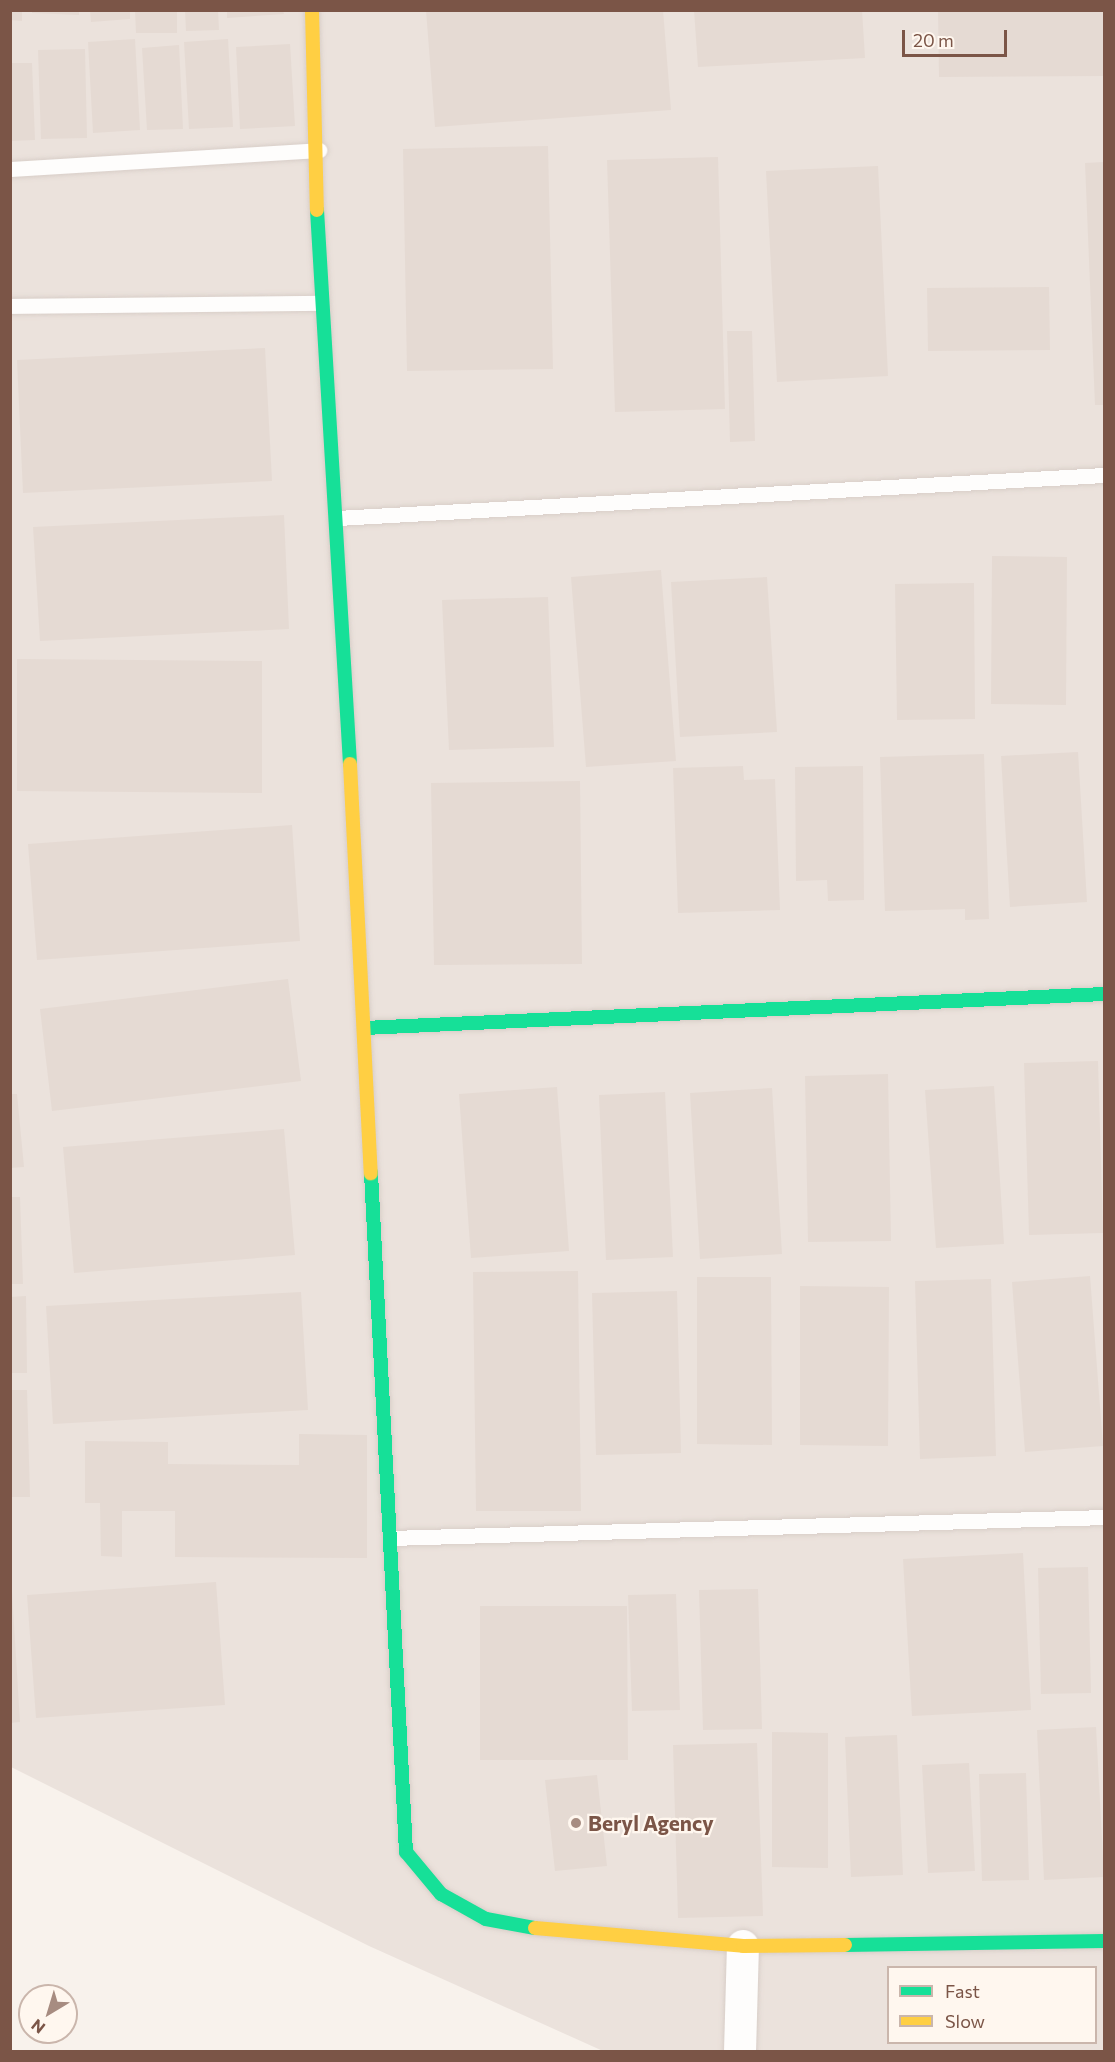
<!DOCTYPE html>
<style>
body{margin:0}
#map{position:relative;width:1115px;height:2062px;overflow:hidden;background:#f8f2ec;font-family:Commissioner,sans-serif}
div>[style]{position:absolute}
.industrial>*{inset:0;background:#ebe2dc}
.building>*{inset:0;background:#e5dad3}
.roads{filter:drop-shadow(0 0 2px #d8cec8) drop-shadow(0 0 2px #d8cec8)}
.lane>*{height:15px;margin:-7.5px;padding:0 7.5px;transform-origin:7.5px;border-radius:7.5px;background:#fefdfc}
.street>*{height:32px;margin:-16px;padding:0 16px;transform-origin:16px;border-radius:16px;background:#fefdfc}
.fast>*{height:14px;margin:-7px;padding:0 7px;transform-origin:7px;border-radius:7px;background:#16e098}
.slow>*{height:14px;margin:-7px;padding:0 7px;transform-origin:7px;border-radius:7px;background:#ffcf43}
.dots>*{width:16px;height:16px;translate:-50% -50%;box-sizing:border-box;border:3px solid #fff7ef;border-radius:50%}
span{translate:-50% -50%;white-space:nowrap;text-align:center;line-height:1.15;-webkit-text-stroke:4.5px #fff7ef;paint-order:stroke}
.poi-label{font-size:21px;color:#7b5547;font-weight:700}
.left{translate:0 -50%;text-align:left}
.frame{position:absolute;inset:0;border:12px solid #7b5547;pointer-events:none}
.legend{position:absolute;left:887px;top:1966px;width:210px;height:78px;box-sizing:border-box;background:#fff7ef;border:2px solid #cab6ac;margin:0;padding:8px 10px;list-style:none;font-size:18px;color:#7b5547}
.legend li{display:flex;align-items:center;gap:12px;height:30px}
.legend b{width:30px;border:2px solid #cab6ac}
.north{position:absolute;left:18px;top:1984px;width:60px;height:60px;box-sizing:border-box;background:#fff7ef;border:2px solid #cab6ac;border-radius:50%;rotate:218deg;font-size:16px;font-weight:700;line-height:24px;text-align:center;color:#7b5547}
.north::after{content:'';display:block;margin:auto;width:21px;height:27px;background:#a78c81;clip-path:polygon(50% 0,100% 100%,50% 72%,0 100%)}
.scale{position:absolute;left:902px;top:30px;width:105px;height:27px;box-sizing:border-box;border:3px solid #7b5547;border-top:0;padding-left:8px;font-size:18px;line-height:21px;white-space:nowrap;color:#7b5547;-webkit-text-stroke:4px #fff7ef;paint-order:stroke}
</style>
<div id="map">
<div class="industrial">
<div style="clip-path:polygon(evenodd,10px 11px,1104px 11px,1104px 2051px,603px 2051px,369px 1946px,11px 1767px,10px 11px,888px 1968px,1096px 1968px,1096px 2042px,888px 2042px,888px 1968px)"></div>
</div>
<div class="building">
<div style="clip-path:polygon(10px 10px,22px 10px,22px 21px,10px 20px)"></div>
<div style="clip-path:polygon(32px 10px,79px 10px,79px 15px,32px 13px)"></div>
<div style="clip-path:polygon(90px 10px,130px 10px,130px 19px,91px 22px)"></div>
<div style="clip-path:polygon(135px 10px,177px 10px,177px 33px,136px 33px)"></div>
<div style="clip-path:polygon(185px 10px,218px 10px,219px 30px,186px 31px)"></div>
<div style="clip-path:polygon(227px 10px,283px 10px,284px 14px,227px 18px)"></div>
<div style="clip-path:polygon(426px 10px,663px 10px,671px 110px,435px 127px)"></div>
<div style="clip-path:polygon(694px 10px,862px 10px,865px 58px,698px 67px)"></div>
<div style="clip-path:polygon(938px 10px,1104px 10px,1104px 76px,939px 77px)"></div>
<div style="clip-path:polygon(135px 39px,140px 130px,93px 133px,88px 42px)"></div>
<div style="clip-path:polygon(228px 39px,233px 127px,189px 129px,184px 42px)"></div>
<div style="clip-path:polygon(290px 44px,295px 126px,240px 129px,236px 47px)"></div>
<div style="clip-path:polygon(179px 45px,183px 129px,147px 130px,142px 48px)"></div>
<div style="clip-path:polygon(85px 49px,87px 138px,41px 139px,38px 50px)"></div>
<div style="clip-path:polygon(10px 63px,32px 63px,35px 140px,10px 141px)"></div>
<div style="clip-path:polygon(548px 146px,553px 369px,407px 371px,403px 149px)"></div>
<div style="clip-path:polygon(718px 157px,725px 409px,615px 412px,607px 160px)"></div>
<div style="clip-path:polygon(1104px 162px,1104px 405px,1095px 405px,1085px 163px)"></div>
<div style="clip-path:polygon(878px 166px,888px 376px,777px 382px,766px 171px)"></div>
<div style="clip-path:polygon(1049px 287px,1050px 350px,928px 351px,927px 288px)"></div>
<div style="clip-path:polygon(727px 331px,752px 331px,755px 441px,730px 442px)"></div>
<div style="clip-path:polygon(265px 348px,272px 481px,23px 493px,17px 360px)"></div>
<div style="clip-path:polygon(284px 515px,289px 629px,40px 641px,33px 527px)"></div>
<div style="clip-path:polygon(992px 556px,1067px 557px,1066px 705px,991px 704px)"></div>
<div style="clip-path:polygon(661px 570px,676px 761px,586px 767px,571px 577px)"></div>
<div style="clip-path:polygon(767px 577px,777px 732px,680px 737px,671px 582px)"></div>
<div style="clip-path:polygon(974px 583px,975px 719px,897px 720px,895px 584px)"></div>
<div style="clip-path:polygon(548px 597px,554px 747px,449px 750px,442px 600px)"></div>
<div style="clip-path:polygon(17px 659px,262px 661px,262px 793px,17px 791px)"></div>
<div style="clip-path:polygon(1078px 752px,1087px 902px,1010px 907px,1001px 756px)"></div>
<div style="clip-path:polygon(984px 754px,989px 919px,965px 920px,965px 909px,885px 911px,880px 757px)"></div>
<div style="clip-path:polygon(743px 766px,744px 780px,775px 779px,780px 910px,678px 913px,673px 768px)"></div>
<div style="clip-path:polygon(863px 766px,864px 900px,828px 901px,827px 880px,796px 881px,795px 767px)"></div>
<div style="clip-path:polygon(580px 781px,582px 964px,434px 965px,431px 783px)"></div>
<div style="clip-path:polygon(292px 825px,300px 941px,37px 960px,28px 844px)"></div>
<div style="clip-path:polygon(288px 979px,301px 1081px,52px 1111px,40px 1009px)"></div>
<div style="clip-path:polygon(1098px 1061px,1103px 1233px,1029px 1235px,1024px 1063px)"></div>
<div style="clip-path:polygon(888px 1074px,891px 1241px,808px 1242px,805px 1076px)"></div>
<div style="clip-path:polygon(994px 1086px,1004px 1244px,936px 1248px,925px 1090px)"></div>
<div style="clip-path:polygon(557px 1087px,569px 1251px,471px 1258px,459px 1094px)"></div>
<div style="clip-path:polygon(772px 1088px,782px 1254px,700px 1259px,690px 1093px)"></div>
<div style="clip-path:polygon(665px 1092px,673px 1257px,606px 1260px,599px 1095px)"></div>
<div style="clip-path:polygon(10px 1094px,17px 1094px,24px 1167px,10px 1168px)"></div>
<div style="clip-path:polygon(284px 1129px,295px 1255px,74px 1273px,63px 1147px)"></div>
<div style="clip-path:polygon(10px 1197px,20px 1197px,23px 1284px,10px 1284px)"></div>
<div style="clip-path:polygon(578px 1271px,581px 1511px,476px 1511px,473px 1272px)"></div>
<div style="clip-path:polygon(1090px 1276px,1103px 1446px,1025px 1452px,1012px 1282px)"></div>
<div style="clip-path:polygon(697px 1277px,771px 1277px,772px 1445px,697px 1444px)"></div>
<div style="clip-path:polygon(991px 1279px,996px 1456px,920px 1459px,915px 1281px)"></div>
<div style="clip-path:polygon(800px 1286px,889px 1287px,888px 1446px,800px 1445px)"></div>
<div style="clip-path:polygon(677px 1291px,681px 1453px,596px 1455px,592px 1293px)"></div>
<div style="clip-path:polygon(301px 1292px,308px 1410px,53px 1424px,46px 1306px)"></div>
<div style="clip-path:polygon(26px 1296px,27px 1373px,10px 1373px,10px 1297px)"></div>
<div style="clip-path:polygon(10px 1390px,27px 1390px,30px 1497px,10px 1497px)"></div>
<div style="clip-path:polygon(299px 1434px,367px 1435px,367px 1558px,175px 1557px,175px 1511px,122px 1511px,122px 1557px,101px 1556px,100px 1503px,85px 1503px,85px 1441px,168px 1442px,168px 1464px,299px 1465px)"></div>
<div style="clip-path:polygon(1023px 1553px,1031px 1710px,912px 1716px,903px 1559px)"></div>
<div style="clip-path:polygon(10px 1560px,20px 1722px,10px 1723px)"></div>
<div style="clip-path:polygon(1088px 1567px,1091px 1693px,1041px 1694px,1038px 1568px)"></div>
<div style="clip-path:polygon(216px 1582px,225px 1705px,36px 1718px,27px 1595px)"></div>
<div style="clip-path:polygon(758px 1589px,762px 1729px,703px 1730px,699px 1590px)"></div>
<div style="clip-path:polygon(676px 1594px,680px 1710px,632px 1711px,628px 1595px)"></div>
<div style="clip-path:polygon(480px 1606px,627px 1606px,628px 1760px,480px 1760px)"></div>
<div style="clip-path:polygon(1096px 1727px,1104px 1877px,1044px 1880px,1037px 1730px)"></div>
<div style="clip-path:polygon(772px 1732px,828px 1733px,828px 1868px,772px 1867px)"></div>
<div style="clip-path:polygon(897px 1735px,903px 1875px,851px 1877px,845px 1737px)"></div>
<div style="clip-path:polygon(757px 1743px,763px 1916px,678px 1918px,673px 1745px)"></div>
<div style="clip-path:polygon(969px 1763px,975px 1871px,928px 1873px,922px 1765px)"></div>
<div style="clip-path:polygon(1026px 1773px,1029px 1880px,982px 1881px,979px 1774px)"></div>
<div style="clip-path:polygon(597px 1775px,607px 1866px,555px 1871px,545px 1780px)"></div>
</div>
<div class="roads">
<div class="lane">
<div style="left:10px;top:169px;width:310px;rotate:-3.5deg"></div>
<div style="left:10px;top:306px;width:310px;rotate:-0.6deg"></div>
<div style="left:337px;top:518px;width:768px;rotate:-3.21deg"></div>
<div style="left:390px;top:1538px;width:714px;rotate:-1.68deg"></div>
</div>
<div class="street">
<div style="left:740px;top:2052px;width:106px;rotate:-88.4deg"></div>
</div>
<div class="fast">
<div style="left:317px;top:210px;width:555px;rotate:86.59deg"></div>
<div style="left:364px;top:1028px;width:741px;rotate:-2.63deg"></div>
<div style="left:371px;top:1173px;width:680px;rotate:87.05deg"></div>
<div style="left:406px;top:1852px;width:55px;rotate:50.2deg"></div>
<div style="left:441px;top:1894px;width:51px;rotate:29.1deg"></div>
<div style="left:486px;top:1919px;width:50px;rotate:10.4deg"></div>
<div style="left:845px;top:1945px;width:259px;rotate:-0.9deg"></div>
</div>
<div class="slow">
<div style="left:312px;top:10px;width:200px;rotate:88.6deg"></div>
<div style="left:350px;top:764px;width:410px;rotate:87.1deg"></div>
<div style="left:535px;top:1928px;width:209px;rotate:4.9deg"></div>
<div style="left:743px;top:1946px;width:102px;rotate:-0.6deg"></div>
</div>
</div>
<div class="dots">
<div style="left:576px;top:1823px;background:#a78c81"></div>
</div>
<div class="poi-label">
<span class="left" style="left:588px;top:1823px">Beryl Agency</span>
</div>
<div class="frame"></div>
<ul class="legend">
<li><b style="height:8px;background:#16e098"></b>Fast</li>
<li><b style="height:8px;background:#ffcf43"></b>Slow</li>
</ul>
<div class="north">N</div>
<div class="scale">20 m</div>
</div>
